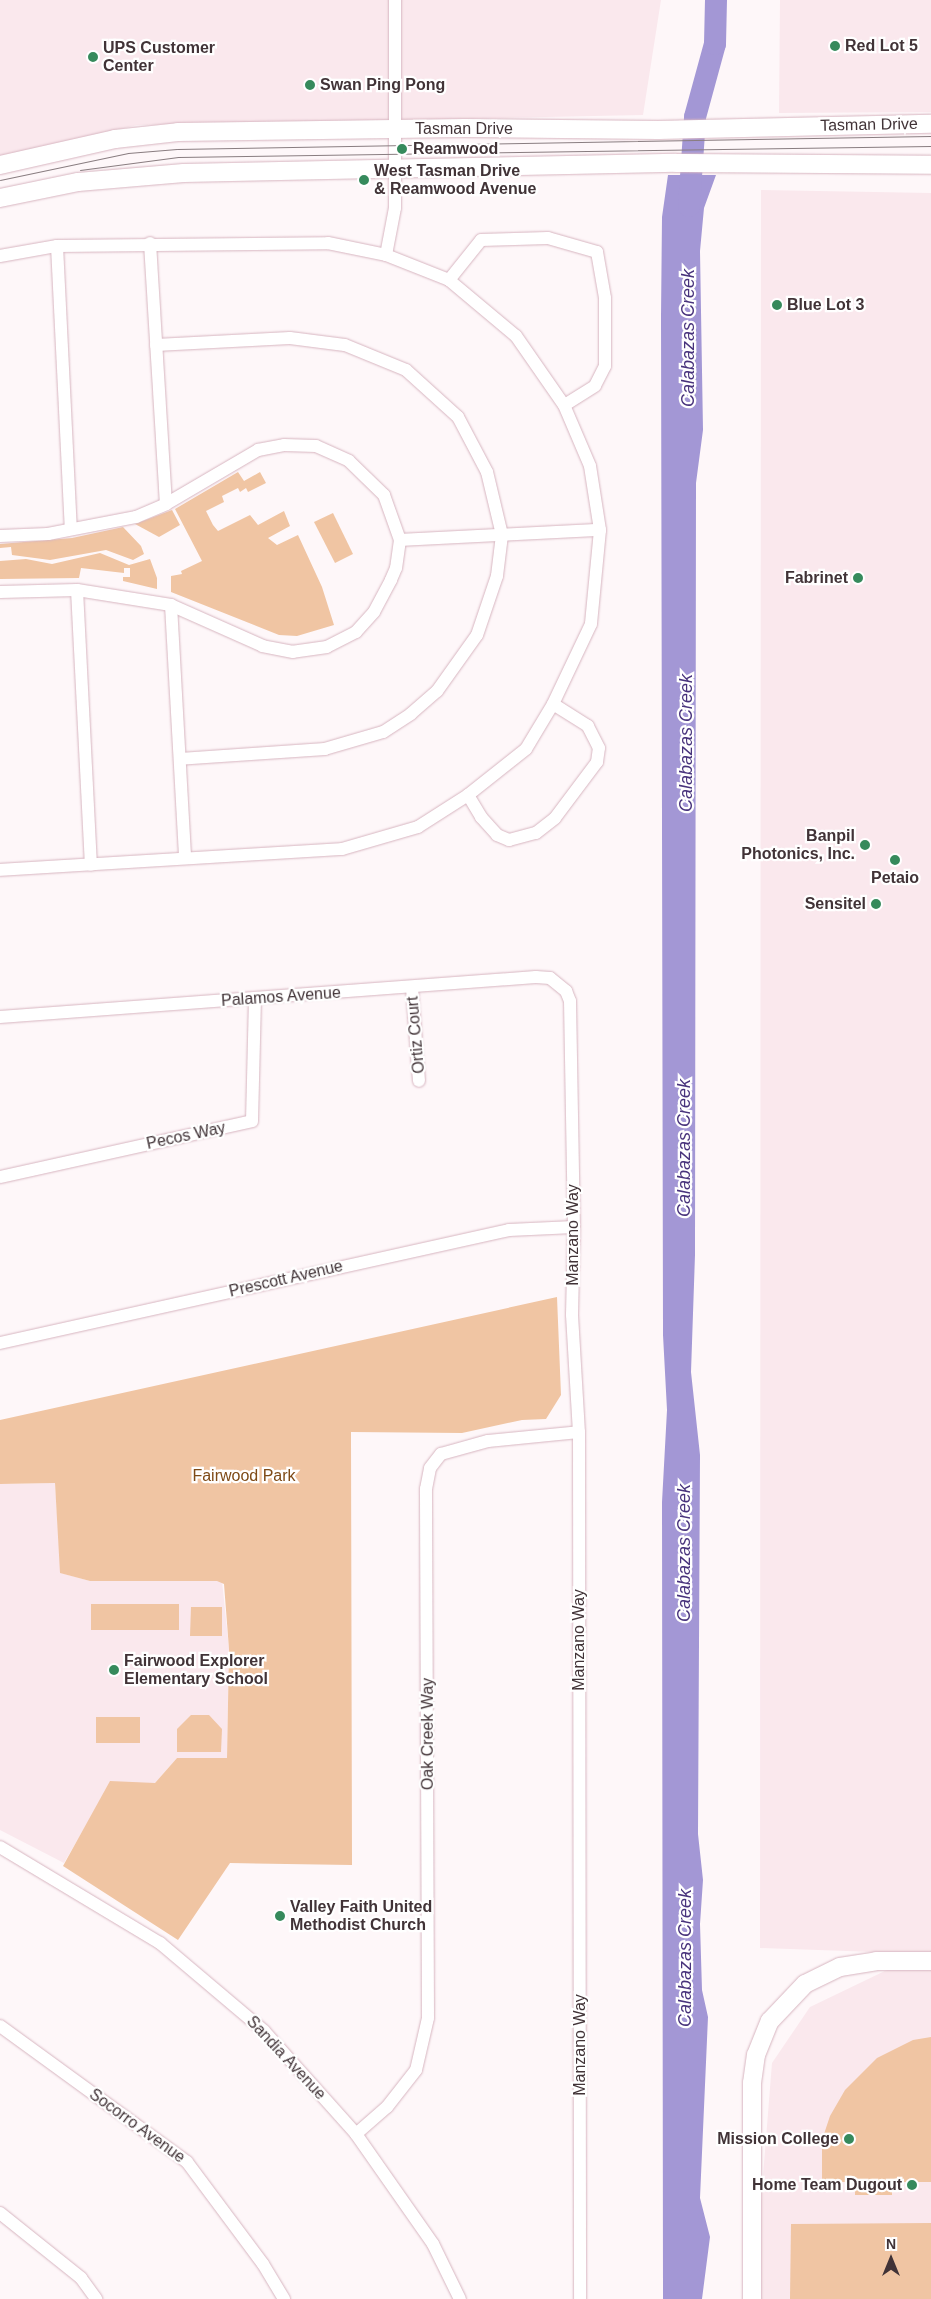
<!DOCTYPE html>
<style>
body{margin:0}
#map{position:relative;width:931px;height:2299px;overflow:hidden;background:#fef7f9;font-family:Arial,sans-serif}
div>[style]{position:absolute}
.built>*{inset:0;background:#fae8ed}
.green>*{inset:0;background:#f0c5a3}
.water>*{inset:0;background:#a397d5}
.river>*{height:22px;margin:-11px;padding:0 11px;transform-origin:11px;border-radius:11px;background:#a397d5}
.roads{filter:drop-shadow(0 0 1px #d7b5c0) drop-shadow(0 0 1px #d7b5c0)}
.street>*{height:12px;margin:-6px;padding:0 6px;transform-origin:6px;border-radius:6px;background:#fff}
.secondary>*{height:18px;margin:-9px;padding:0 9px;transform-origin:9px;border-radius:9px;background:#fff}
.tram>*{height:1px;margin:-0.5px;padding:0 0.5px;transform-origin:0.5px;border-radius:0.5px;background:#897d80}
.dots>*{width:14px;height:14px;translate:-50% -50%;box-sizing:border-box;border:2px solid #fff;border-radius:50%}
span{translate:-50% -50%;white-space:nowrap;text-align:center;line-height:1.15;-webkit-text-stroke:4.5px #fff;paint-order:stroke}
.poi-label{font-size:16px;color:#413337;font-weight:700}
.left{translate:0 -50%;text-align:left}
.right{translate:-100% -50%;text-align:right}
.street-label{font-size:16px;color:#413337}
.park-label{font-size:16px;color:#7e4a16}
.water-label{font-size:18px;color:#48337c;font-style:italic}
.north{position:absolute;left:866px;top:2234px;width:50px;height:50px;-webkit-text-stroke:4px #fff;paint-order:stroke;rotate:0deg;font-size:14px;font-weight:700;line-height:20px;text-align:center;color:#413337}
.north::after{content:'';display:block;margin:auto;width:18px;height:22px;background:#413337;clip-path:polygon(50% 0,100% 100%,50% 72%,0 100%)}
</style>
<div id="map">
<div class="built">
<div style="clip-path:polygon(0 0,661px 0,643px 115px,137px 125px,0 158px)"></div>
<div style="clip-path:polygon(780px 0,931px 0,931px 112px,779px 113px)"></div>
<div style="clip-path:polygon(761px 190px,931px 193px,931px 1954px,760px 1948px)"></div>
<div style="clip-path:polygon(55px 1483px,61px 1573px,90px 1581px,222px 1581px,229px 1648px,227px 1758px,177px 1758px,155px 1783px,110px 1784px,64px 1863px,0 1830px,0 1484px)"></div>
<div style="clip-path:polygon(889px 1969px,931px 1969px,931px 2299px,761px 2299px,760px 2214px,772px 2063px,810px 2007px)"></div>
</div>
<div class="green">
<div style="clip-path:polygon(238px 472px,244px 481px,260px 472px,266px 483px,248px 492px,246px 488px,240px 492px,238px 488px,222px 496px,224px 502px,206px 511px,213px 525px,218px 531px,250px 515px,258px 525px,284px 511px,290px 526px,268px 538px,277px 545px,298px 535px,322px 587px,334px 625px,297px 636px,279px 635px,171px 592px,171px 576px,182px 574px,181px 571px,202px 561px,175px 509px)"></div>
<div style="clip-path:polygon(172px 510px,180px 525px,159px 537px,135px 524px)"></div>
<div style="clip-path:polygon(333px 513px,353px 554px,335px 563px,314px 522px)"></div>
<div style="clip-path:polygon(123px 527px,141px 546px,144px 554px,133px 560px,106px 550px,50px 560px,12px 555px,11px 547px,0 548px,0 544px,72px 538px)"></div>
<div style="clip-path:polygon(100px 553px,129px 565px,150px 559px,157px 578px,157px 589px,123px 581px,123px 577px,130px 577px,130px 568px,124px 568px,124px 573px,81px 568px,79px 578px,0 579px,0 561px,26px 559px,52px 564px)"></div>
<div style="clip-path:polygon(557px 1297px,561px 1395px,546px 1419px,522px 1420px,462px 1433px,351px 1432px,352px 1865px,230px 1863px,178px 1940px,63px 1866px,110px 1781px,155px 1783px,177px 1758px,227px 1758px,229px 1649px,224px 1584px,217px 1581px,90px 1581px,60px 1573px,55px 1483px,0 1484px,0 1420px)"></div>
<div style="clip-path:polygon(91px 1604px,179px 1604px,179px 1630px,91px 1630px)"></div>
<div style="clip-path:polygon(191px 1607px,222px 1607px,222px 1636px,190px 1636px)"></div>
<div style="clip-path:polygon(191px 1715px,209px 1715px,222px 1729px,221px 1752px,177px 1752px,177px 1729px)"></div>
<div style="clip-path:polygon(96px 1717px,140px 1717px,140px 1743px,96px 1743px)"></div>
<div style="clip-path:polygon(931px 2037px,931px 2182px,892px 2182px,892px 2195px,855px 2195px,855px 2182px,822px 2182px,822px 2140px,830px 2116px,845px 2090px,877px 2058px,913px 2040px)"></div>
<div style="clip-path:polygon(931px 2223px,931px 2299px,790px 2299px,791px 2224px)"></div>
</div>
<div class="water">
<div style="clip-path:polygon(668px 175px,716px 175px,704px 208px,700px 251px,703px 430px,696px 483px,695px 1255px,691px 1372px,700px 1455px,698px 1834px,703px 1880px,700px 1924px,702px 1990px,708px 2017px,700px 2198px,710px 2237px,702px 2299px,663px 2299px,662px 1502px,667px 1410px,663px 1335px,661px 316px,662px 217px)"></div>
</div>
<div class="river">
<div style="left:689px;top:206px;width:89px;rotate:-86.1deg"></div>
<div style="left:695px;top:117px;width:76px;rotate:-74.7deg"></div>
<div style="left:715px;top:44px;width:44px;rotate:-88.7deg"></div>
</div>
<div class="roads">
<div class="street">
<div style="left:150px;top:243px;width:261px;rotate:86.5deg"></div>
<div style="left:57px;top:246px;width:282px;rotate:87.2deg"></div>
<div style="left:386px;top:255px;width:48px;rotate:-79.2deg"></div>
<div style="left:395px;top:208px;width:208px;rotate:-90deg"></div>
<div style="left:0;top:256px;width:58px;rotate:-10deg"></div>
<div style="left:57px;top:246px;width:271px;rotate:-0.6deg"></div>
<div style="left:328px;top:243px;width:59px;rotate:11.7deg"></div>
<div style="left:386px;top:255px;width:68px;rotate:21.6deg"></div>
<div style="left:449px;top:280px;width:87px;rotate:39.9deg"></div>
<div style="left:516px;top:336px;width:84px;rotate:55.2deg"></div>
<div style="left:564px;top:405px;width:66px;rotate:66.9deg"></div>
<div style="left:590px;top:466px;width:65px;rotate:81.1deg"></div>
<div style="left:600px;top:530px;width:94px;rotate:95.5deg"></div>
<div style="left:591px;top:624px;width:89px;rotate:115.4deg"></div>
<div style="left:553px;top:704px;width:52px;rotate:121deg"></div>
<div style="left:526px;top:749px;width:74px;rotate:141.6deg"></div>
<div style="left:468px;top:795px;width:59px;rotate:147.4deg"></div>
<div style="left:418px;top:827px;width:79px;rotate:163.9deg"></div>
<div style="left:342px;top:849px;width:343px;rotate:176.5deg"></div>
<div style="left:449px;top:280px;width:51px;rotate:-51.3deg"></div>
<div style="left:481px;top:240px;width:67px;rotate:-1.7deg"></div>
<div style="left:548px;top:238px;width:51px;rotate:15.9deg"></div>
<div style="left:597px;top:252px;width:47px;rotate:80.1deg"></div>
<div style="left:605px;top:298px;width:68px;rotate:90deg"></div>
<div style="left:605px;top:366px;width:22px;rotate:117deg"></div>
<div style="left:595px;top:386px;width:36px;rotate:148deg"></div>
<div style="left:156px;top:345px;width:134px;rotate:-3deg"></div>
<div style="left:290px;top:338px;width:55px;rotate:7.3deg"></div>
<div style="left:345px;top:345px;width:66px;rotate:22.3deg"></div>
<div style="left:406px;top:370px;width:70px;rotate:42.1deg"></div>
<div style="left:458px;top:417px;width:62px;rotate:62.2deg"></div>
<div style="left:487px;top:472px;width:65px;rotate:76.6deg"></div>
<div style="left:502px;top:535px;width:41px;rotate:97deg"></div>
<div style="left:497px;top:576px;width:62px;rotate:108.7deg"></div>
<div style="left:477px;top:635px;width:69px;rotate:125.5deg"></div>
<div style="left:437px;top:691px;width:35px;rotate:139deg"></div>
<div style="left:411px;top:714px;width:33px;rotate:147deg"></div>
<div style="left:383px;top:732px;width:60px;rotate:163.7deg"></div>
<div style="left:325px;top:749px;width:145px;rotate:176.1deg"></div>
<div style="left:0;top:536px;width:48px;rotate:-2.4deg"></div>
<div style="left:48px;top:534px;width:90px;rotate:-10.9deg"></div>
<div style="left:136px;top:517px;width:33px;rotate:-23deg"></div>
<div style="left:166px;top:504px;width:107px;rotate:-30.4deg"></div>
<div style="left:258px;top:450px;width:26px;rotate:-11deg"></div>
<div style="left:284px;top:445px;width:32px;rotate:2deg"></div>
<div style="left:316px;top:446px;width:36px;rotate:24deg"></div>
<div style="left:349px;top:461px;width:49px;rotate:44.2deg"></div>
<div style="left:384px;top:495px;width:48px;rotate:70.4deg"></div>
<div style="left:400px;top:540px;width:28px;rotate:98deg"></div>
<div style="left:396px;top:568px;width:13px;rotate:113deg"></div>
<div style="left:391px;top:580px;width:36px;rotate:118deg"></div>
<div style="left:374px;top:612px;width:27px;rotate:132deg"></div>
<div style="left:356px;top:632px;width:33px;rotate:153deg"></div>
<div style="left:327px;top:647px;width:34px;rotate:172deg"></div>
<div style="left:293px;top:652px;width:31px;rotate:-169deg"></div>
<div style="left:263px;top:646px;width:101px;rotate:-156deg"></div>
<div style="left:171px;top:605px;width:95px;rotate:-170.9deg"></div>
<div style="left:77px;top:590px;width:77px;rotate:178.5deg"></div>
<div style="left:400px;top:540px;width:200px;rotate:-2.9deg"></div>
<div style="left:77px;top:590px;width:275px;rotate:87.1deg"></div>
<div style="left:171px;top:605px;width:253px;rotate:86.8deg"></div>
<div style="left:468px;top:795px;width:26px;rotate:59deg"></div>
<div style="left:481px;top:817px;width:24px;rotate:48deg"></div>
<div style="left:497px;top:835px;width:13px;rotate:23deg"></div>
<div style="left:509px;top:840px;width:28px;rotate:-15deg"></div>
<div style="left:536px;top:833px;width:24px;rotate:-38deg"></div>
<div style="left:555px;top:818px;width:70px;rotate:-53.1deg"></div>
<div style="left:597px;top:762px;width:14px;rotate:-82deg"></div>
<div style="left:599px;top:748px;width:25px;rotate:-117deg"></div>
<div style="left:588px;top:726px;width:41px;rotate:-147.8deg"></div>
<div style="left:412px;top:988px;width:93px;rotate:85.7deg"></div>
<div style="left:0;top:1017px;width:537px;rotate:-4.27deg"></div>
<div style="left:536px;top:977px;width:14px;rotate:4deg"></div>
<div style="left:550px;top:978px;width:21px;rotate:39deg"></div>
<div style="left:566px;top:991px;width:11px;rotate:68deg"></div>
<div style="left:570px;top:1001px;width:226px;rotate:89deg"></div>
<div style="left:574px;top:1227px;width:88px;rotate:91.3deg"></div>
<div style="left:572px;top:1315px;width:117px;rotate:86.6deg"></div>
<div style="left:579px;top:1432px;width:867px;rotate:89.93deg"></div>
<div style="left:0;top:1177px;width:258px;rotate:-12.5deg"></div>
<div style="left:252px;top:1121px;width:122px;rotate:-88.6deg"></div>
<div style="left:0;top:1343px;width:521px;rotate:-12.52deg"></div>
<div style="left:509px;top:1230px;width:65px;rotate:-2.6deg"></div>
<div style="left:0;top:1847px;width:187px;rotate:31deg"></div>
<div style="left:160px;top:1943px;width:136px;rotate:40.2deg"></div>
<div style="left:264px;top:2031px;width:138px;rotate:48.2deg"></div>
<div style="left:356px;top:2134px;width:134px;rotate:55deg"></div>
<div style="left:433px;top:2244px;width:61px;rotate:63.9deg"></div>
<div style="left:0;top:2026px;width:231px;rotate:36deg"></div>
<div style="left:187px;top:2162px;width:127px;rotate:53.3deg"></div>
<div style="left:263px;top:2264px;width:41px;rotate:59deg"></div>
<div style="left:356px;top:2134px;width:41px;rotate:-41.1deg"></div>
<div style="left:387px;top:2107px;width:47px;rotate:-51.9deg"></div>
<div style="left:416px;top:2070px;width:53px;rotate:-77deg"></div>
<div style="left:428px;top:2018px;width:529px;rotate:-90.22deg"></div>
<div style="left:426px;top:1489px;width:21px;rotate:-79deg"></div>
<div style="left:430px;top:1468px;width:18px;rotate:-52deg"></div>
<div style="left:441px;top:1454px;width:49px;rotate:-15.5deg"></div>
<div style="left:488px;top:1441px;width:91px;rotate:-5.6deg"></div>
<div style="left:0;top:2213px;width:104px;rotate:38.7deg"></div>
<div style="left:81px;top:2278px;width:26px;rotate:54deg"></div>
</div>
<div class="secondary">
<div style="left:0;top:165px;width:118px;rotate:-12.7deg"></div>
<div style="left:115px;top:139px;width:63px;rotate:-6.3deg"></div>
<div style="left:178px;top:132px;width:287px;rotate:-0.8deg"></div>
<div style="left:465px;top:128px;width:193px;rotate:0.6deg"></div>
<div style="left:658px;top:130px;width:273px;rotate:-1.3deg"></div>
<div style="left:0;top:198px;width:80px;rotate:-11.6deg"></div>
<div style="left:78px;top:182px;width:106px;rotate:-4.9deg"></div>
<div style="left:184px;top:173px;width:492px;rotate:-1.2deg"></div>
<div style="left:676px;top:163px;width:255px;rotate:0.4deg"></div>
<div style="left:752px;top:2299px;width:216px;rotate:-90deg"></div>
<div style="left:752px;top:2083px;width:28px;rotate:-82deg"></div>
<div style="left:756px;top:2055px;width:37px;rotate:-68deg"></div>
<div style="left:770px;top:2021px;width:51px;rotate:-46.6deg"></div>
<div style="left:805px;top:1984px;width:39px;rotate:-26deg"></div>
<div style="left:840px;top:1967px;width:36px;rotate:-9deg"></div>
<div style="left:876px;top:1961px;width:55px"></div>
</div>
</div>
<div class="tram">
<div style="left:80px;top:170px;width:99px;rotate:-7.6deg"></div>
<div style="left:178px;top:157px;width:753px;rotate:-0.84deg"></div>
<div style="left:0;top:180px;width:131px;rotate:-11.9deg"></div>
<div style="left:128px;top:153px;width:49px;rotate:-4.7deg"></div>
<div style="left:177px;top:149px;width:754px;rotate:-0.99deg"></div>
</div>
<div class="dots">
<div style="left:835px;top:46px;background:#368a5c"></div>
<div style="left:93px;top:57px;background:#368a5c"></div>
<div style="left:310px;top:85px;background:#368a5c"></div>
<div style="left:402px;top:149px;background:#368a5c"></div>
<div style="left:364px;top:180px;background:#368a5c"></div>
<div style="left:777px;top:305px;background:#368a5c"></div>
<div style="left:858px;top:578px;background:#368a5c"></div>
<div style="left:865px;top:845px;background:#368a5c"></div>
<div style="left:895px;top:860px;background:#368a5c"></div>
<div style="left:876px;top:904px;background:#368a5c"></div>
<div style="left:114px;top:1670px;background:#368a5c"></div>
<div style="left:280px;top:1916px;background:#368a5c"></div>
<div style="left:849px;top:2139px;background:#368a5c"></div>
<div style="left:912px;top:2185px;background:#368a5c"></div>
</div>
<div class="poi-label">
<span class="left" style="left:845px;top:46px">Red Lot 5</span>
<span class="left" style="left:103px;top:57px">UPS Customer<br>Center</span>
<span class="left" style="left:320px;top:85px">Swan Ping Pong</span>
<span class="left" style="left:413px;top:149px">Reamwood</span>
<span class="left" style="left:374px;top:180px">West Tasman Drive<br>&amp; Reamwood Avenue</span>
<span class="left" style="left:787px;top:305px">Blue Lot 3</span>
<span class="right" style="left:848px;top:578px">Fabrinet</span>
<span class="right" style="left:855px;top:845px">Banpil<br>Photonics, Inc.</span>
<span style="left:895px;top:878px">Petaio</span>
<span class="right" style="left:866px;top:904px">Sensitel</span>
<span class="left" style="left:124px;top:1670px">Fairwood Explorer<br>Elementary School</span>
<span class="left" style="left:290px;top:1916px">Valley Faith United<br>Methodist Church</span>
<span class="right" style="left:839px;top:2139px">Mission College</span>
<span class="right" style="left:902px;top:2185px">Home Team Dugout</span>
</div>
<div class="street-label">
<span style="left:869px;top:125px;rotate:-1deg">Tasman Drive</span>
<span style="left:464px;top:129px">Tasman Drive</span>
<span style="left:281px;top:997px;rotate:-4deg">Palamos Avenue</span>
<span style="left:416px;top:1035px;rotate:-95deg">Ortiz Court</span>
<span style="left:186px;top:1136px;rotate:-12deg">Pecos Way</span>
<span style="left:573px;top:1235px;rotate:-90deg">Manzano Way</span>
<span style="left:286px;top:1279px;rotate:-13deg">Prescott Avenue</span>
<span style="left:579px;top:1640px;rotate:-90deg">Manzano Way</span>
<span style="left:428px;top:1734px;rotate:-90deg">Oak Creek Way</span>
<span style="left:580px;top:2045px;rotate:-90deg">Manzano Way</span>
<span style="left:286px;top:2058px;rotate:47deg">Sandia Avenue</span>
<span style="left:137px;top:2126px;rotate:36deg">Socorro Avenue</span>
</div>
<div class="park-label">
<span style="left:244px;top:1476px">Fairwood Park</span>
</div>
<div class="water-label">
<span style="left:688px;top:338px;rotate:-90deg">Calabazas Creek</span>
<span style="left:686px;top:743px;rotate:-90deg">Calabazas Creek</span>
<span style="left:684px;top:1148px;rotate:-90deg">Calabazas Creek</span>
<span style="left:684px;top:1553px;rotate:-90deg">Calabazas Creek</span>
<span style="left:685px;top:1958px;rotate:-90deg">Calabazas Creek</span>
</div>
<div class="north">N</div>
</div>
